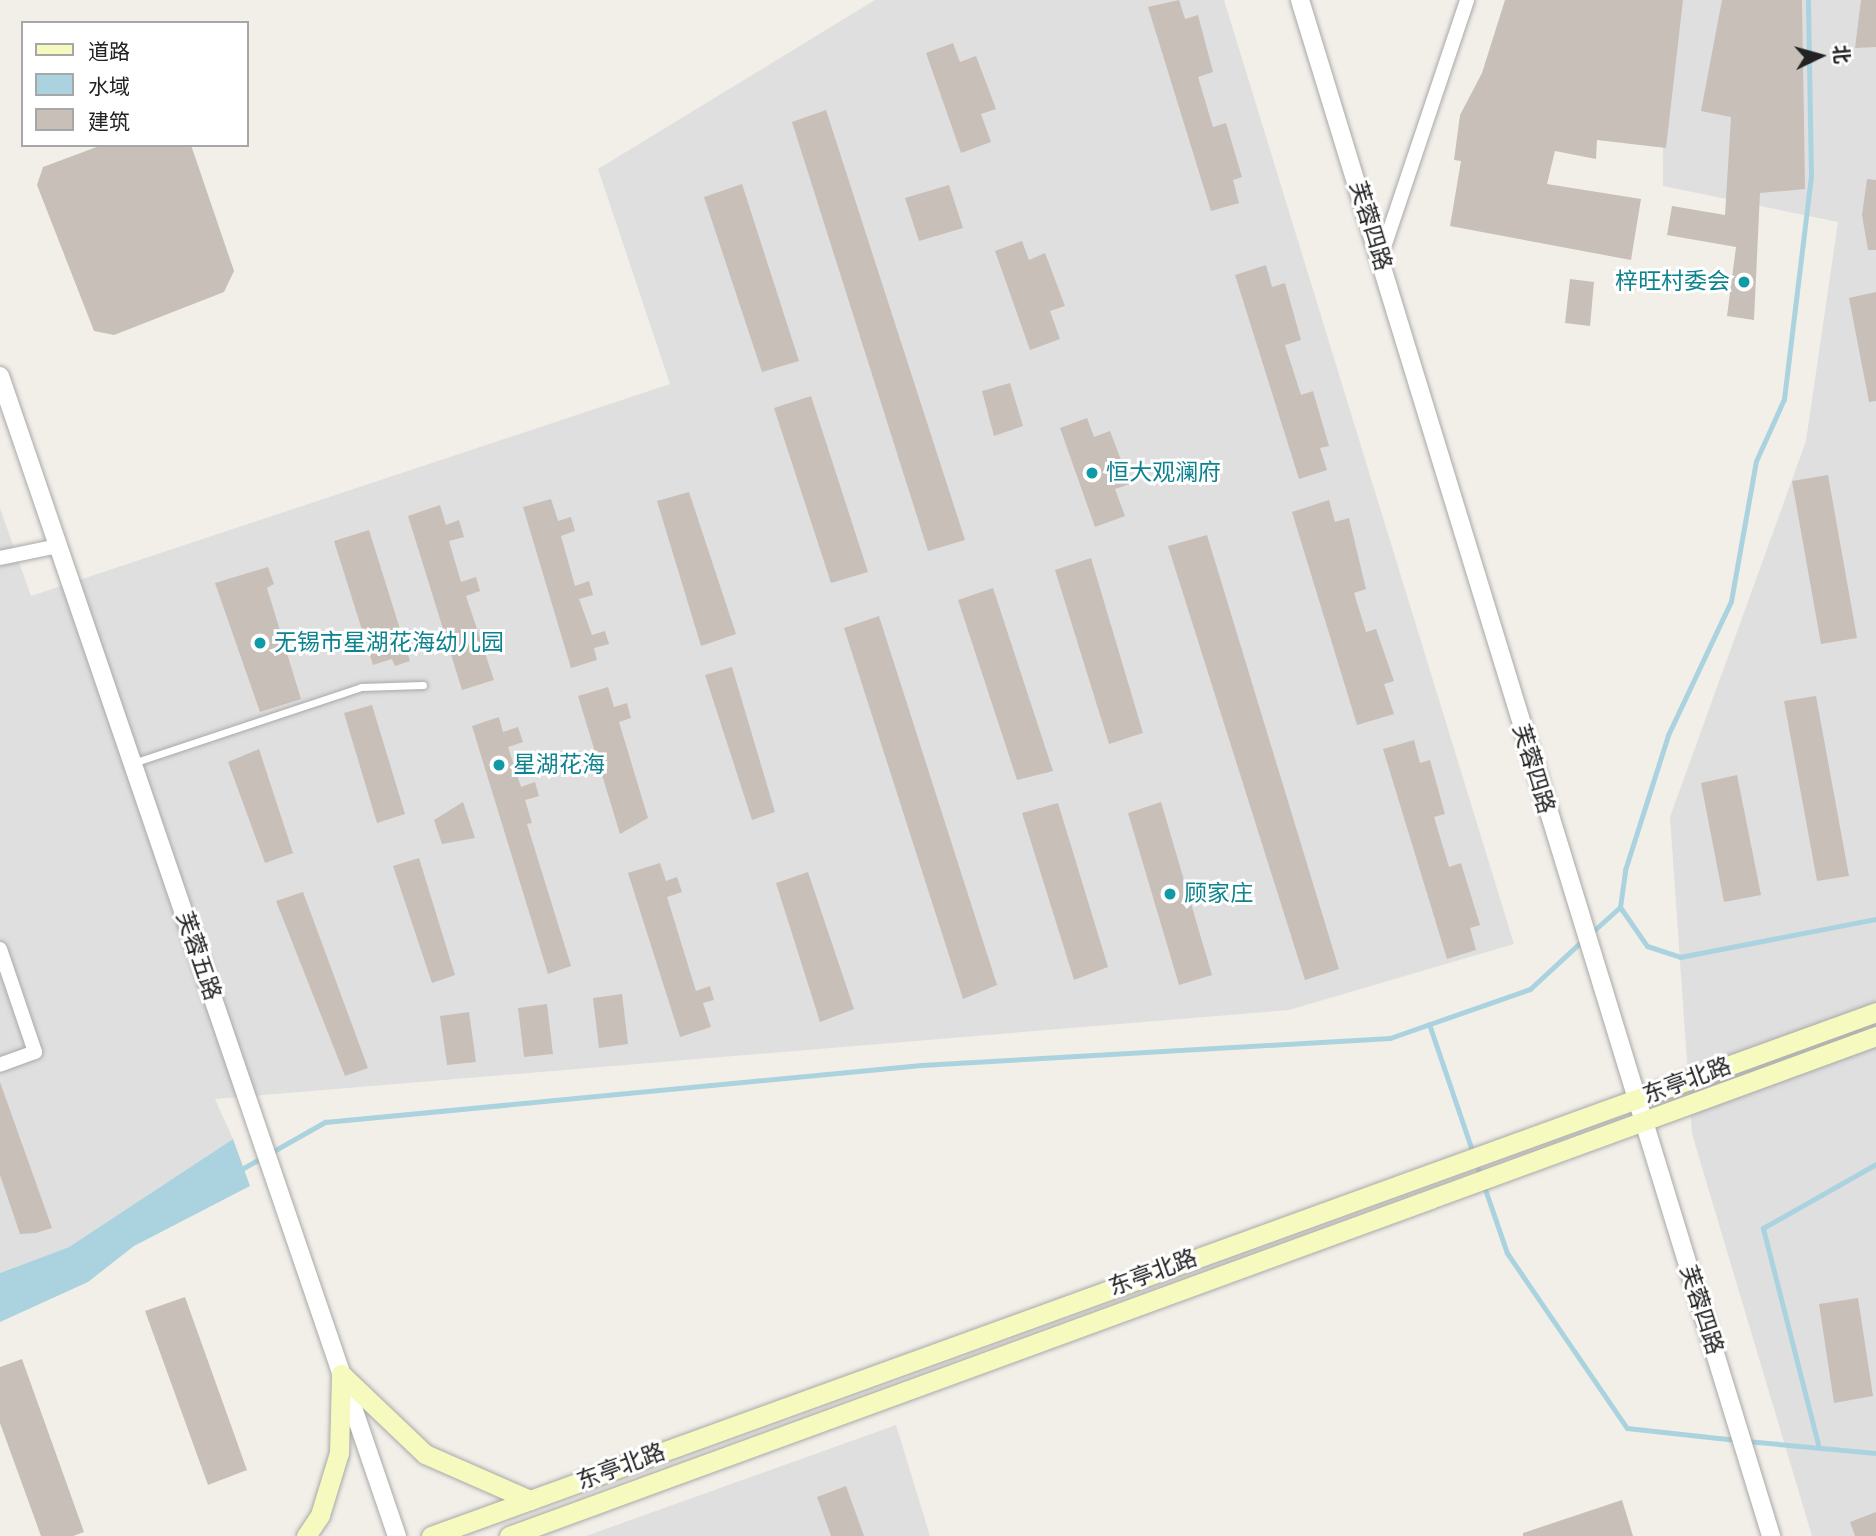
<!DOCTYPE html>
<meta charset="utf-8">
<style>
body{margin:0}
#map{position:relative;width:1876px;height:1536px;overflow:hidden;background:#f2efe9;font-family:Karla,"Noto Sans SC",sans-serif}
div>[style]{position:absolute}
.residential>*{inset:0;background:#e0dfdf}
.water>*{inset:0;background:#aad3df}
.stream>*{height:5px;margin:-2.5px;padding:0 2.5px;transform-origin:2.5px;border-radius:2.5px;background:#aad3df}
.building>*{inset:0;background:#c7bfb8}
.roads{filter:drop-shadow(0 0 2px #a9a9a9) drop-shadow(0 0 2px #a9a9a9)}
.service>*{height:7px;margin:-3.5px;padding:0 3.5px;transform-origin:3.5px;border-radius:3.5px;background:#fff}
.minor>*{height:14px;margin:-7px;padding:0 7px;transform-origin:7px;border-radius:7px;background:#fff}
.tertiary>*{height:18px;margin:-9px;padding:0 9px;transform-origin:9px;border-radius:9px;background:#fff}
.secondary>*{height:19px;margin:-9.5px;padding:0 9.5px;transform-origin:9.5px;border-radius:9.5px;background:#f7fabf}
.dots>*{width:19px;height:19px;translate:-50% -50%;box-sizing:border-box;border:4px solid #fff;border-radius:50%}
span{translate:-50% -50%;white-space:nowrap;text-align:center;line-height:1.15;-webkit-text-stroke:6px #fff;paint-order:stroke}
.street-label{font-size:23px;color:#222}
.culture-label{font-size:23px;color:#0d838f}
.right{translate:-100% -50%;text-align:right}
.left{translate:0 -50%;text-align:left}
.legend{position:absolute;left:21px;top:21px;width:228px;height:126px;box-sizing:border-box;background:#fff;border:2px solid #a7a7a7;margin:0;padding:9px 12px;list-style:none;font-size:21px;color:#222}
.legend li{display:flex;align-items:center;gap:14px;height:35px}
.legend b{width:35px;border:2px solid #a7a7a7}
.north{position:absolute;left:1785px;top:21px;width:70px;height:70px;-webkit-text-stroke:5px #fff;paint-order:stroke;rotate:85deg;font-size:19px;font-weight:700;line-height:28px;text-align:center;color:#222}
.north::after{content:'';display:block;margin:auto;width:24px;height:32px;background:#222;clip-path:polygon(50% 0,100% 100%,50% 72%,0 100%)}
</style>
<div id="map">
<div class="residential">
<div style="clip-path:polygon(875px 0,1224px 0,1514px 944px,1289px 1010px,215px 1099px,233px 1139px,69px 1247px,0 1273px,0 508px,31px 596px,670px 384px,598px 169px)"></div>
<div style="clip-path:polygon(1662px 0,1876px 0,1876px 1536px,1812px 1536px,1692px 1134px,1670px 817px,1806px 441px,1838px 222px,1663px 186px)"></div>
<div style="clip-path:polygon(896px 1425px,930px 1536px,586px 1536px)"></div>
</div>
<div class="water">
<div style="clip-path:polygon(233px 1139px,250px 1186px,134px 1246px,88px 1282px,0 1322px,0 1273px,69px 1247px)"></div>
</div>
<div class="stream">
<div style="left:1620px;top:907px;width:37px;rotate:-82deg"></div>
<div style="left:1625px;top:870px;width:142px;rotate:-72.3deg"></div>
<div style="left:1668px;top:735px;width:148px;rotate:-64.8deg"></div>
<div style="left:1731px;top:601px;width:142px;rotate:-79.9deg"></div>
<div style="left:1756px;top:461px;width:68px;rotate:-65.7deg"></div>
<div style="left:1784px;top:399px;width:225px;rotate:-83.1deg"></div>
<div style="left:1811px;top:176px;width:176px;rotate:-91deg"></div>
<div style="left:1590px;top:934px;width:40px;rotate:-42deg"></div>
<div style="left:1620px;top:907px;width:47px;rotate:55.3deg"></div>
<div style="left:1647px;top:946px;width:35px;rotate:18deg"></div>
<div style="left:1680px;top:957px;width:200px;rotate:-11deg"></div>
<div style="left:1429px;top:1024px;width:136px;rotate:71.2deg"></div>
<div style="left:1476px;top:1163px;width:95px;rotate:71deg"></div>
<div style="left:1507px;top:1253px;width:212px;rotate:55.6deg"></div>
<div style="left:1627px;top:1428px;width:110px;rotate:6.3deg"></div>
<div style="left:240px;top:1170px;width:98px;rotate:-29.5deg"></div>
<div style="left:325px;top:1122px;width:599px;rotate:-5.46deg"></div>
<div style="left:921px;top:1065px;width:470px;rotate:-3.3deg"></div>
<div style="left:1390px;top:1038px;width:148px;rotate:-19.3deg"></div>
<div style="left:1530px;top:989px;width:72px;rotate:-42.8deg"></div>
<div style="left:1746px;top:1441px;width:131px;rotate:5.3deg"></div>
<div style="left:1819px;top:1448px;width:227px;rotate:-104.3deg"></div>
<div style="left:1763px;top:1228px;width:130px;rotate:-29.5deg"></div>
</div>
<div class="building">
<div style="clip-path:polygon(1179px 0,1185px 19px,1198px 15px,1213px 72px,1198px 77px,1213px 127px,1226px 123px,1242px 177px,1233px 180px,1239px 203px,1211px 211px,1148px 7px)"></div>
<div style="clip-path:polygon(1505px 0,1683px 0,1666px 148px,1597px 140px,1596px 159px,1555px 151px,1547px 184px,1641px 199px,1631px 260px,1450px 226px,1461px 161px,1454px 160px,1460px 115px,1482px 73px)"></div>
<div style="clip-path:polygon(1722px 0,1802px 0,1805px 189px,1760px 193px,1754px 320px,1727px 316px,1736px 247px,1667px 235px,1672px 206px,1725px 215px,1731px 117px,1701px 111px)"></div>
<div style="clip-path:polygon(1861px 0,1876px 0,1876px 47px,1855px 48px)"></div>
<div style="clip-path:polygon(953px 43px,960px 62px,976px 56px,996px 109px,981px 114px,991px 142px,961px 153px,926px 53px)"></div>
<div style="clip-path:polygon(826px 110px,965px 540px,928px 551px,792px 122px)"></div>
<div style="clip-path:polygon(102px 145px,191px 145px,234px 271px,224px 292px,114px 335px,94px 331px,37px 185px,43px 167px)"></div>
<div style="clip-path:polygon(1867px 179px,1876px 180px,1876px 250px,1868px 250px,1862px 215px)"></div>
<div style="clip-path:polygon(742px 184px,799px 361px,762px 372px,704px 197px)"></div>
<div style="clip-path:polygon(949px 185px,963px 228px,919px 241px,905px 198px)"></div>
<div style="clip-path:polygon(1022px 241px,1029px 260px,1045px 253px,1065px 306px,1050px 311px,1060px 339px,1030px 350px,995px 251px)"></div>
<div style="clip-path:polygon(1266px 265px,1272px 287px,1285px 283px,1301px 340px,1285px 345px,1301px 395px,1313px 391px,1329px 446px,1320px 448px,1327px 470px,1299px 479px,1235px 275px)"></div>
<div style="clip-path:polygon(1570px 279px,1594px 282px,1590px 326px,1565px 323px)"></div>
<div style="clip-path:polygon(1876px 292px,1876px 401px,1869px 402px,1849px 298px)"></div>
<div style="clip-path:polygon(1010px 383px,1023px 426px,994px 436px,982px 391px)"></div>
<div style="clip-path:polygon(811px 396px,868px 572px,831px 583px,774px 408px)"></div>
<div style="clip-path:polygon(1087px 418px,1094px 437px,1110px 431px,1130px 484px,1115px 489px,1125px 516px,1095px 527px,1060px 428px)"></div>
<div style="clip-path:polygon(1828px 475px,1857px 638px,1821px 644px,1792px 481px)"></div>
<div style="clip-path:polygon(689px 492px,736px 634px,701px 646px,657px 501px)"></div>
<div style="clip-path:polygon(551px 499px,558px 521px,571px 517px,575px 531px,561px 536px,575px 586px,589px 581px,593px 595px,579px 599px,592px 635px,605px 631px,609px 644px,594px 648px,597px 660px,571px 668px,523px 507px)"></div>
<div style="clip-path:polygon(1329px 500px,1335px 522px,1349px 518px,1366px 589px,1354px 593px,1366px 632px,1376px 629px,1394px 681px,1384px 684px,1394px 714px,1357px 725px,1292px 512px)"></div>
<div style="clip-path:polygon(440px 505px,446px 525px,459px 520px,464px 537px,449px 541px,461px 582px,476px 577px,480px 591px,466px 596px,494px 680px,462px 690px,408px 516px)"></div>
<div style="clip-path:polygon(369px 530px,410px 661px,395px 666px,392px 659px,373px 665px,334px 541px)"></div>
<div style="clip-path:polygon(1207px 535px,1339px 969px,1305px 980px,1168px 546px)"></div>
<div style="clip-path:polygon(1091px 558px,1143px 733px,1109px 744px,1055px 570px)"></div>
<div style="clip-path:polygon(268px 567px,274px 584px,267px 588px,301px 699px,260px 712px,215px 583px)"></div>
<div style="clip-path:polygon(993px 588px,1053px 771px,1017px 780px,958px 600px)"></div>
<div style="clip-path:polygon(879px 616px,997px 985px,963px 999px,844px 628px)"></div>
<div style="clip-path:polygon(732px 667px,775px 812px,752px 820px,705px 675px)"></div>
<div style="clip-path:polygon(608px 687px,614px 707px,627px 703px,631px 718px,619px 722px,648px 818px,620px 834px,578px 696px)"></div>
<div style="clip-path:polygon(1816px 696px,1849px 876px,1817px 881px,1784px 701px)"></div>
<div style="clip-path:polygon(372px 705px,405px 814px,377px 823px,344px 713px)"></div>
<div style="clip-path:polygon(499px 717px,503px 732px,518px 727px,523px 742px,508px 747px,521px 787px,535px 782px,539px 796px,525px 800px,532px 823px,527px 824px,571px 966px,548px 974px,472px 726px)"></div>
<div style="clip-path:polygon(1414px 740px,1420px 763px,1430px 760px,1445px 814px,1434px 817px,1449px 867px,1461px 863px,1480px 925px,1470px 928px,1476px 950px,1447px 959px,1383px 749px)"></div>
<div style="clip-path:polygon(259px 749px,293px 853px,265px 863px,228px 762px)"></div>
<div style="clip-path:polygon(1737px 775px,1761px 895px,1724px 902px,1701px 783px)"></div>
<div style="clip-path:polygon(463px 802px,475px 838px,442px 844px,434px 820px)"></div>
<div style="clip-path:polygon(1161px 802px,1212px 975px,1179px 985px,1128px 813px)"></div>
<div style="clip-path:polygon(1058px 803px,1108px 967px,1074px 980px,1022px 813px)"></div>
<div style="clip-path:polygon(419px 858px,455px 975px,432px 983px,393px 866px)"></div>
<div style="clip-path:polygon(660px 863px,666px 881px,677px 877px,682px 892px,667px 897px,696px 991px,710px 986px,714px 1000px,703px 1003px,711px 1027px,680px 1037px,628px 873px)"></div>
<div style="clip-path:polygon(808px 872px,854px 1009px,820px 1022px,776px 883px)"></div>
<div style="clip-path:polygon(303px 892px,368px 1068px,345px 1076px,276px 901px)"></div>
<div style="clip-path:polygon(622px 994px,628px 1044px,599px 1048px,593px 998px)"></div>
<div style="clip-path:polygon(547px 1004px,553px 1054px,524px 1057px,518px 1008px)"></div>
<div style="clip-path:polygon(469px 1012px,476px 1062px,447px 1065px,440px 1016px)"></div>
<div style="clip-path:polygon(0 1082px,52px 1228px,36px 1233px,20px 1234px,0 1175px)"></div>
<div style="clip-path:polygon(185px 1297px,247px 1470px,208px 1485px,145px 1311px)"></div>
<div style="clip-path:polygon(1858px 1298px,1873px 1396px,1834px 1403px,1819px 1304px)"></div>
<div style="clip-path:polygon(22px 1359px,84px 1532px,73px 1536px,41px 1536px,0 1423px,0 1367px)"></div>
<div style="clip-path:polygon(846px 1486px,864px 1536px,831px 1536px,817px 1497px)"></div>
<div style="clip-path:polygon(1622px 1500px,1633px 1536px,1523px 1536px,1523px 1533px)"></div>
<div style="clip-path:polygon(1876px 1512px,1876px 1536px,1855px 1536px,1850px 1522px)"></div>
</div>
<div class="roads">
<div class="service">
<div style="left:133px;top:763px;width:240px;rotate:-18.4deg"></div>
<div style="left:361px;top:687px;width:62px;rotate:-1.8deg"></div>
</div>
<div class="minor">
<div style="left:1380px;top:259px;width:273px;rotate:-71.4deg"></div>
<div style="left:0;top:558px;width:59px;rotate:-11.7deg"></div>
<div style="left:0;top:949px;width:109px;rotate:71.2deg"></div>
<div style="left:35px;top:1052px;width:37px;rotate:160deg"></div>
</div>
<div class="tertiary">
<div style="left:1300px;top:0;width:1607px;rotate:72.95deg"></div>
<div style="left:0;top:376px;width:1226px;rotate:71.11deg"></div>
</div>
<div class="secondary">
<div style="left:341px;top:1374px;width:116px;rotate:43.6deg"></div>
<div style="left:425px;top:1454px;width:115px;rotate:23.7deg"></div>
<div style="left:306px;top:1536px;width:25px;rotate:-56deg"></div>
<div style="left:320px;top:1515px;width:65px;rotate:-73deg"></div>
<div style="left:339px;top:1453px;width:79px;rotate:-88.5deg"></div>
<div style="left:431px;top:1536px;width:1537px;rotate:-19.93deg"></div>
<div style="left:509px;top:1536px;width:1456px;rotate:-20.09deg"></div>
</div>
</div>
<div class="dots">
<div style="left:1744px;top:282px;background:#0f9aa8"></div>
<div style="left:1092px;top:473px;background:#0f9aa8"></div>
<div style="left:260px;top:643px;background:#0f9aa8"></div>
<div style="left:499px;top:765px;background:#0f9aa8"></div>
<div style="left:1170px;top:894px;background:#0f9aa8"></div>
</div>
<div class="street-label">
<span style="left:1370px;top:226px;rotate:73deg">芙蓉四路</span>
<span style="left:1533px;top:769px;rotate:73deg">芙蓉四路</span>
<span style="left:198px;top:956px;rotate:71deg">芙蓉五路</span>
<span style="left:1687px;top:1081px;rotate:-20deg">东亭北路</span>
<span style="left:1153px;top:1273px;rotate:-20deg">东亭北路</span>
<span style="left:1701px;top:1310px;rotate:72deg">芙蓉四路</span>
<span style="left:621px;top:1467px;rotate:-20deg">东亭北路</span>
</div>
<div class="culture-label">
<span class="right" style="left:1730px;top:282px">梓旺村委会</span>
<span class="left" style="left:1106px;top:473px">恒大观澜府</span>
<span class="left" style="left:274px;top:643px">无锡市星湖花海幼儿园</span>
<span class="left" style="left:513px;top:765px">星湖花海</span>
<span class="left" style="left:1184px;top:894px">顾家庄</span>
</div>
<ul class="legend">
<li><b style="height:9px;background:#f7fabf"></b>道路</li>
<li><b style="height:19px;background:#aad3df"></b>水域</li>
<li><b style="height:19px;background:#c7bfb8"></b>建筑</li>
</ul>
<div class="north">北</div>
</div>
